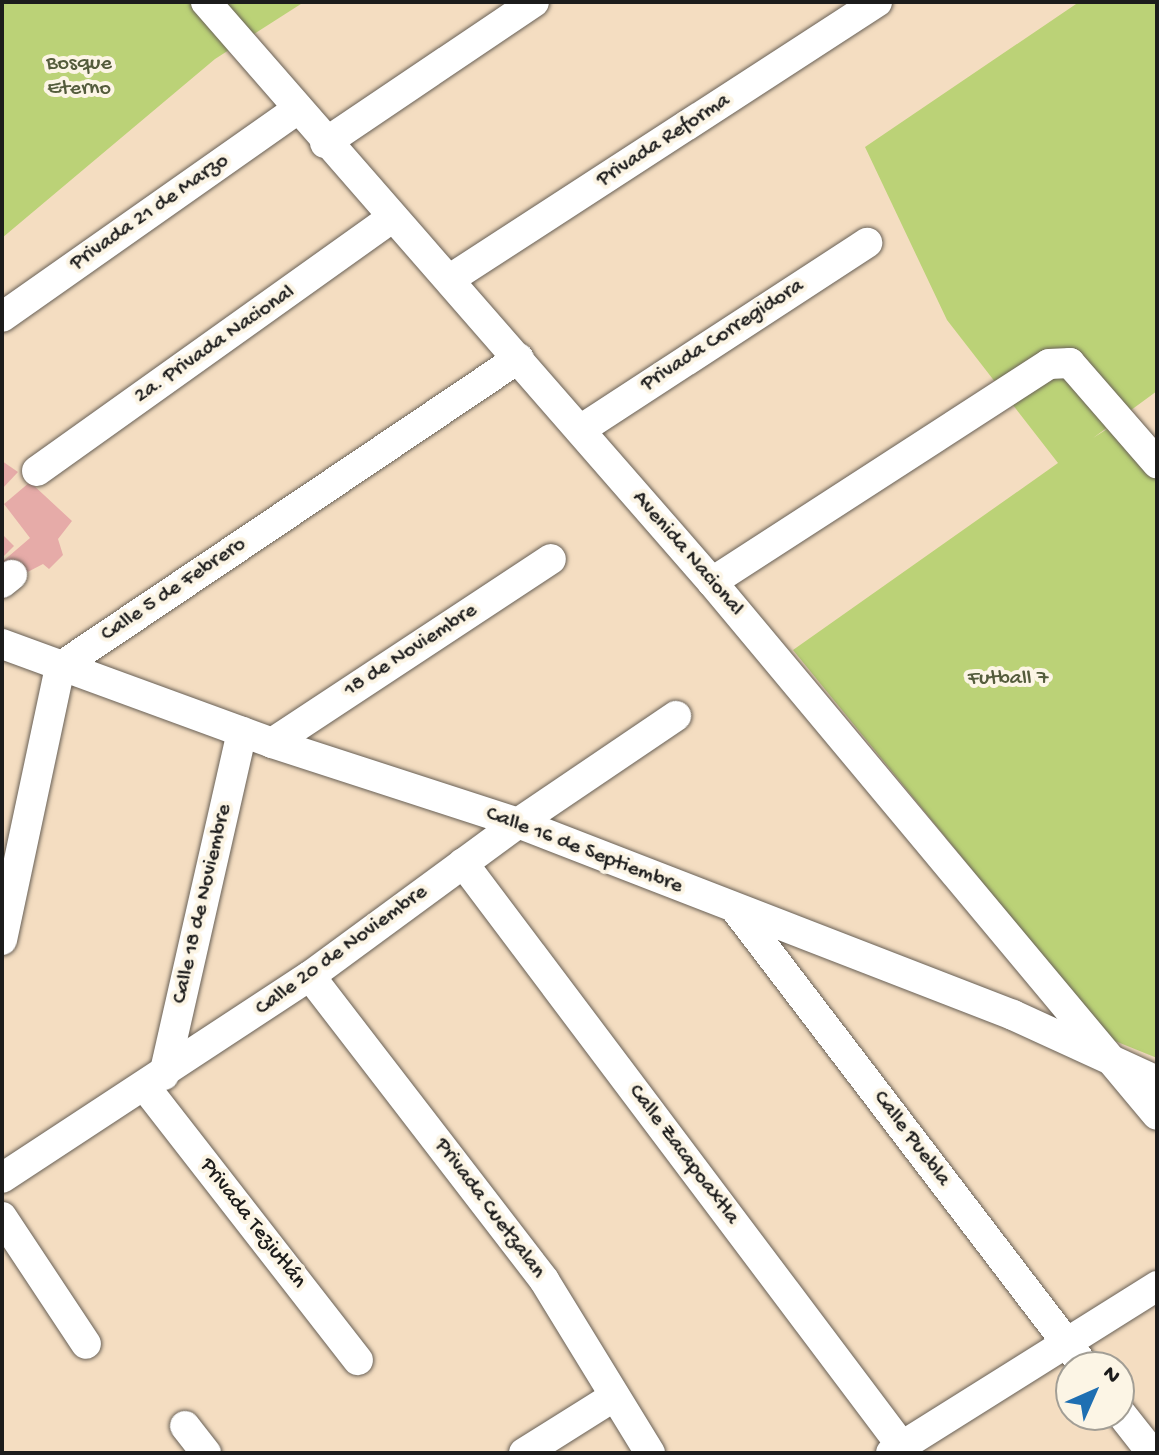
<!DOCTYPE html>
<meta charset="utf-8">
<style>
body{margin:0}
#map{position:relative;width:1159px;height:1455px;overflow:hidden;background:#f4ddc1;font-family:"Gochi Hand",sans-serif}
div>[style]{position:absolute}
.green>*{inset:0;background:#bbd277}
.building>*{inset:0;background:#e6aba8}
.roads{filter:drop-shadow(0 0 2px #686056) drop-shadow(0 0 2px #686056)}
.minor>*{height:30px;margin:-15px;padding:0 15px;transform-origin:15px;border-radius:15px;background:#fff}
span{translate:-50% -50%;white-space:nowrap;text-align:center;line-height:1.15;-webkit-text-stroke:8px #fcf5e5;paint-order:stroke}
.park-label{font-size:22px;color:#545c3c}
.street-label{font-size:22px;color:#1c1c1c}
.frame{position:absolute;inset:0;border:4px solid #1c1c1c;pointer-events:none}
.north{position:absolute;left:1055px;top:1351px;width:80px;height:80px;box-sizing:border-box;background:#fcf5e5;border:2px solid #a29e95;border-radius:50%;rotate:45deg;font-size:22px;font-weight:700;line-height:32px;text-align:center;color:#1c1c1c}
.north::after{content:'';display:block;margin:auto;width:28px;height:36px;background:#1f6fb2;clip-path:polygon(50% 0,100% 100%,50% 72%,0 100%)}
</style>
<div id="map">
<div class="green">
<div style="clip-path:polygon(2px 2px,304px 2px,215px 59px,2px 238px)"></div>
<div style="clip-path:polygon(1079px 2px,1157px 2px,1157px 391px,1093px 438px,1115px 424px,1157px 479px,1157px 1058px,1110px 1039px,793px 650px,1058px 463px,947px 320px,865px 147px)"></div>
</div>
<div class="building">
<div style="clip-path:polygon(2px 461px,18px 472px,2px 489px)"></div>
<div style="clip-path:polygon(30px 482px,72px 521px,58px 539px,63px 555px,49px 569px,43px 564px,18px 577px,2px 562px,30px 538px,4px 504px)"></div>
<div style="clip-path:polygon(2px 534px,14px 546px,2px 558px)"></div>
</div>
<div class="roads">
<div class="minor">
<div style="left:206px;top:2px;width:770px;rotate:48.9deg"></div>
<div style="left:712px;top:582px;width:694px;rotate:50.14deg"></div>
<div style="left:325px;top:143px;width:252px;rotate:-34deg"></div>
<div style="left:450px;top:279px;width:509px;rotate:-32.97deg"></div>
<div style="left:2px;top:317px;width:362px;rotate:-35.1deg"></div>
<div style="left:580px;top:430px;width:343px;rotate:-33.1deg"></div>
<div style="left:37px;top:471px;width:436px;rotate:-35.5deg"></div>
<div style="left:712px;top:582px;width:401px;rotate:-32.9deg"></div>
<div style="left:1049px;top:364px;width:21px;rotate:-3deg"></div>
<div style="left:1070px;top:363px;width:133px;rotate:49deg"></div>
<div style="left:2px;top:583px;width:13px;rotate:-39deg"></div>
<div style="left:2px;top:644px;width:288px;rotate:20.1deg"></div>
<div style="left:272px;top:743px;width:259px;rotate:18deg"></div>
<div style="left:518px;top:823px;width:531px;rotate:21.2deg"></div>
<div style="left:1013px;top:1015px;width:158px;rotate:24.6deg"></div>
<div style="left:272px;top:743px;width:334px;rotate:-33.4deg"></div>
<div style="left:463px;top:863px;width:738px;rotate:53.04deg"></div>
<div style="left:737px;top:911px;width:574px;rotate:52.65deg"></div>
<div style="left:2px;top:940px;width:279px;rotate:-78deg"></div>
<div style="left:60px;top:667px;width:553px;rotate:-33.95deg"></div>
<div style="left:310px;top:976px;width:384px;rotate:52.4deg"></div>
<div style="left:544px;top:1280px;width:203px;rotate:58.5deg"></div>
<div style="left:164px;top:1075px;width:352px;rotate:-77.2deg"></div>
<div style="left:146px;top:1088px;width:345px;rotate:52.1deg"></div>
<div style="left:2px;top:1178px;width:368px;rotate:-33.3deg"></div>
<div style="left:310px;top:976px;width:258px;rotate:-36.3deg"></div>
<div style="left:518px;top:823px;width:191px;rotate:-34.1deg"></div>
<div style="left:2px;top:1217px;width:152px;rotate:56.5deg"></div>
<div style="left:1119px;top:1411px;width:53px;rotate:51.8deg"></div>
<div style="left:185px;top:1426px;width:34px;rotate:52deg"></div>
<div style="left:524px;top:1453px;width:107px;rotate:-32.1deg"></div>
<div style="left:891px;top:1453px;width:314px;rotate:-32.1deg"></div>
</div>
</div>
<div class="park-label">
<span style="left:79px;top:77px">Bosque<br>Eterno</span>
<span style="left:1008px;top:680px">Futball 7</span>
</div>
<div class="street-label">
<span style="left:664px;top:141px;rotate:-33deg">Privada Reforma</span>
<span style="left:150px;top:213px;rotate:-35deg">Privada 21 de Marzo</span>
<span style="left:723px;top:336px;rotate:-33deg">Privada Corregidora</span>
<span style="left:215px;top:345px;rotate:-35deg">2a. Privada Nacional</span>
<span style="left:687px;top:554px;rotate:49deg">Avenida Nacional</span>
<span style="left:174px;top:590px;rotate:-34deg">Calle 5 de Febrero</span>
<span style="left:411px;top:651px;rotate:-33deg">18 de Noviembre</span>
<span style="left:584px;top:851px;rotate:21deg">Calle 16 de Septiembre</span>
<span style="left:203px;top:904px;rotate:-77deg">Calle 18 de Noviembre</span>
<span style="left:342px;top:951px;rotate:-36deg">Calle 20 de Noviembre</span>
<span style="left:911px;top:1139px;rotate:53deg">Calle Puebla</span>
<span style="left:683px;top:1155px;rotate:53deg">Calle Zacapoaxtla</span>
<span style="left:489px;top:1209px;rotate:53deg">Privada Cuetzalan</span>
<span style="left:252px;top:1224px;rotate:52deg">Privada Teziutlán</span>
</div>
<div class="frame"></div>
<div class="north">N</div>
</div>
